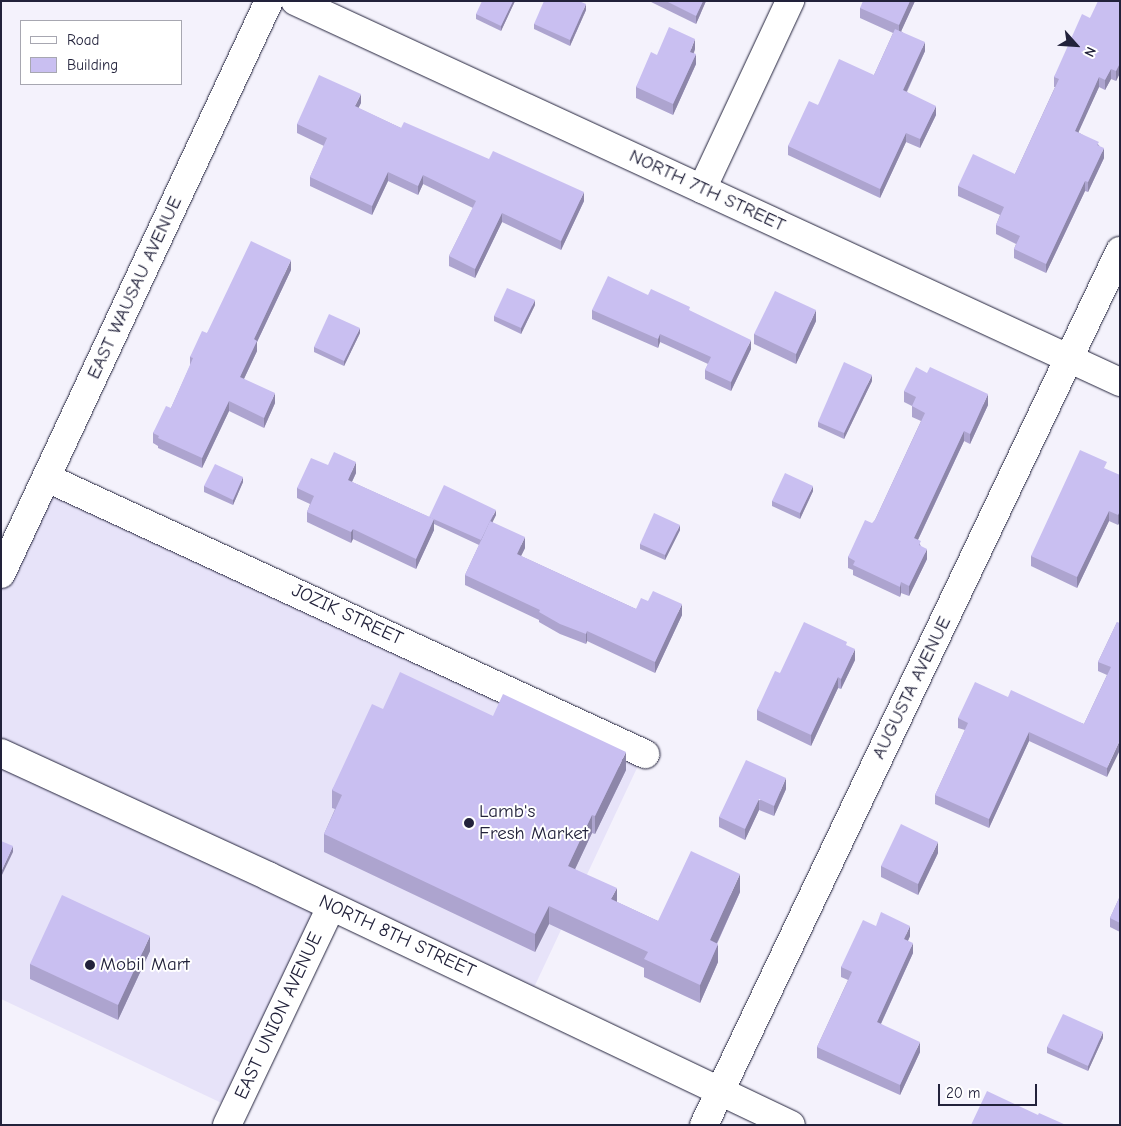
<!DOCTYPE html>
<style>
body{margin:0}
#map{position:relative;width:1121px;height:1126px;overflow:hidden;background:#f4f2fc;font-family:"Comic Neue",sans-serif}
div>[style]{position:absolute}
.built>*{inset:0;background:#e7e3f9}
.roads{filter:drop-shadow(0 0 1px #22223b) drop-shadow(0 0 1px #22223b)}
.street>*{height:28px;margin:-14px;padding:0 14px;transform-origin:14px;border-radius:14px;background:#fff}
.primary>*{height:28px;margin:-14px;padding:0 14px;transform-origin:14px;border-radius:14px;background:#fff}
.wall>*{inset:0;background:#ada4cf}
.shaded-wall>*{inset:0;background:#8d86a9}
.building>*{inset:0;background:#c9bff1}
.dots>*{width:14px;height:14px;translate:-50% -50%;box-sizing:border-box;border:2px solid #fff;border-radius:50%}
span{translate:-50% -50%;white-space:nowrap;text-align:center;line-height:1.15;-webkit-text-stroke:4px #fff;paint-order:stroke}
.street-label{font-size:19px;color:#22223b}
.poi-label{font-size:19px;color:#22223b}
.left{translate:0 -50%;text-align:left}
.frame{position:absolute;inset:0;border:2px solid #22223b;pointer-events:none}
.legend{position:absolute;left:20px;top:20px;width:162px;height:65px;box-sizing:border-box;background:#fff;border:1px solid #a7a7b1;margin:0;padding:6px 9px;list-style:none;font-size:15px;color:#22223b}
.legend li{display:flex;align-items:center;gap:10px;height:25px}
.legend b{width:25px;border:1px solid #a7a7b1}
.north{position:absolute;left:1051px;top:20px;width:50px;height:50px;-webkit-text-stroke:4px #fff;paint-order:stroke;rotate:116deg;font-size:14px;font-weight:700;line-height:20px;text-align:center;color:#22223b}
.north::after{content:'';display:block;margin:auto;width:18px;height:22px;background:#22223b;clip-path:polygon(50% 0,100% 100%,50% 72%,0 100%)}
.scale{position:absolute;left:938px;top:1084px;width:99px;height:22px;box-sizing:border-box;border:2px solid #22223b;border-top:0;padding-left:6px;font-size:15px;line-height:18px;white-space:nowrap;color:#22223b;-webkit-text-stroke:4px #fff;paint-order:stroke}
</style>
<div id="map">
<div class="built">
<div style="clip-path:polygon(50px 475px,644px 753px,530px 996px,323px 900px,228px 1106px,1px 999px,1px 579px)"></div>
</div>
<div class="roads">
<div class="street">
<div style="left:295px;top:1px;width:909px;rotate:24.79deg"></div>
<div style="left:702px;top:189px;width:208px;rotate:-64.9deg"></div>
<div style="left:47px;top:478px;width:659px;rotate:24.78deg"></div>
<div style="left:1px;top:753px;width:294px;rotate:24.7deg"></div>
<div style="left:268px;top:876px;width:579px;rotate:25.46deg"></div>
<div style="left:227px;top:1125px;width:242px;rotate:-64.5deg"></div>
<div style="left:704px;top:1125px;width:968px;rotate:-64.55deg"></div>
</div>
<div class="primary">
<div style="left:1px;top:574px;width:633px;rotate:-64.93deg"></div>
</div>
</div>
<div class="wall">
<div style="clip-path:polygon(515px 1px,501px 31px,476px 19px,476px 14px)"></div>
<div style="clip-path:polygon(649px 1px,706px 1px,696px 24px)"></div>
<div style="clip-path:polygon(915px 1px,901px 31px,925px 51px,907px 92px,936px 115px,920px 148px,906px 142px,880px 198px,788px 155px,788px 146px,818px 105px,874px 75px,893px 33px,860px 18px,860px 8px)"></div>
<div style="clip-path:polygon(1120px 1px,1120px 73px,1116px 81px,1111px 79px,1105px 90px,1099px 87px,1078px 132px,1099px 145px,1104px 158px,1088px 192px,1085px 191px,1046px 273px,1014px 258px,1014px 249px,1016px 244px,996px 234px,996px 225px,1000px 215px,958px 196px,958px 186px,1015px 174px,1055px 87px,1054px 87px,1054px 77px,1090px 18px)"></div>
<div style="clip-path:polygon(586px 10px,570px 46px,534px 29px,534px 24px)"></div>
<div style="clip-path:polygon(695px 49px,694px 53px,696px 64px,673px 115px,636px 98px,636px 87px,657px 55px)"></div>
<div style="clip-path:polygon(361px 103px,358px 108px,401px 128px,584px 201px,561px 250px,502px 222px,475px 278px,449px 266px,449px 256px,473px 208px,423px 184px,418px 195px,388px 181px,372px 215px,310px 186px,310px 177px,324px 146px,297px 133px,297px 124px)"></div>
<div style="clip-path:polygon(291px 270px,257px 342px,257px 351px,244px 379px,275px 403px,264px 428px,229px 411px,202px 468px,158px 448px,158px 446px,153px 443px,153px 433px,171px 408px,190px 366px,190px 357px,207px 333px)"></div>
<div style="clip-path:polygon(648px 295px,690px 311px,751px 349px,731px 391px,705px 379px,705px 370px,708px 364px,660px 342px,658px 348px,592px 319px,592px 310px)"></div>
<div style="clip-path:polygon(535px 305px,521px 334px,494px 321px,494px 316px)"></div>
<div style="clip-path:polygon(816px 321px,796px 364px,754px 344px,754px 334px)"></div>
<div style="clip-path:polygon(360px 333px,344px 366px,314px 352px,314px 347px)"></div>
<div style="clip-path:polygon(872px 381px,844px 439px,818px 427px,818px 422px)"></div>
<div style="clip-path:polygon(904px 391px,988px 405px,970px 444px,964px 441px,918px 540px,927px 559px,909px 596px,901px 593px,900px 597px,853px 575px,853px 570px,848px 568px,848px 557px,875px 520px,921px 421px,912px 417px,912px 406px,904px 402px)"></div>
<div style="clip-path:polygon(328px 465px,356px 473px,352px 482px,429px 517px,496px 515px,492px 522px,525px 548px,521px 556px,636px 609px,648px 601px,682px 615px,655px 673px,587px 641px,586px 644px,560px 634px,539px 622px,539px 620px,465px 585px,465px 575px,479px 545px,434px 524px,434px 530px,416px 569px,353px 539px,351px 543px,307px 522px,307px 512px,310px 504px,297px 498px,297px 488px)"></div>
<div style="clip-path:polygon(1120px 475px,1120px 521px,1118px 525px,1109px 521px,1077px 588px,1031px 566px,1031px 556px)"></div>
<div style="clip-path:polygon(243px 482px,233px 505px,204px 492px,204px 486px)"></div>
<div style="clip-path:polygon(813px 491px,800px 519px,772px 506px,772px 501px)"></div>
<div style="clip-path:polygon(680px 530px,665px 560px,640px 549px,640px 544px)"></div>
<div style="clip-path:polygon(1117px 622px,1107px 777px,1029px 741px,989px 828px,935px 804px,935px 795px,965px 730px,958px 728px,958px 718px,1008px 697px,1084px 724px,1107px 675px,1098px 671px,1098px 662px)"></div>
<div style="clip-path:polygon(847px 646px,855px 660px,841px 689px,838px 688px,811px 746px,757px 720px,757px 710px,780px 673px)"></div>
<div style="clip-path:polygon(383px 709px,493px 716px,626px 770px,595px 834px,592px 833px,575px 869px,617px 902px,658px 921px,740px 892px,717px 944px,718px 962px,700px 1003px,644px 977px,644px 968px,549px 924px,535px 952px,324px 852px,324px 834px,335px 809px,332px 808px,332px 790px)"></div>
<div style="clip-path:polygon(786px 789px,774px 816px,759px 810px,745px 840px,719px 827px,719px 817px)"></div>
<div style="clip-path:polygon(938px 853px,918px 895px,881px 877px,881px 866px)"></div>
<div style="clip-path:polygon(1120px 896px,1120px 932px,1110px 927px,1110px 918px)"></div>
<div style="clip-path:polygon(876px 926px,910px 936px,908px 941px,913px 953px,881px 1024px,920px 1052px,900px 1095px,817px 1058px,817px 1047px,848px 980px,841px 977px,841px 967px)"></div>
<div style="clip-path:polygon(150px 951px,118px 1020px,30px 979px,30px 964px)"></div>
<div style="clip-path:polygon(1103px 1038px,1088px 1071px,1047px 1053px,1047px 1047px)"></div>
</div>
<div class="shaded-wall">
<div style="clip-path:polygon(513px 1px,515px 1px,501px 31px,501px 26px)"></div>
<div style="clip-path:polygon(703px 1px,706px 1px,696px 24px,696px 16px)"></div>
<div style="clip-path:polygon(910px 1px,915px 1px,899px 36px,899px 25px)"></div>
<div style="clip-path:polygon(586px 4px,586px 10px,570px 46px,570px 40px)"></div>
<div style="clip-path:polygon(695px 39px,695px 49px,690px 62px,690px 52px)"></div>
<div style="clip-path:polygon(925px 42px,925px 51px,903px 99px,903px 90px)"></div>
<div style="clip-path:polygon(696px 54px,696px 64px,673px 115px,673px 104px)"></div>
<div style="clip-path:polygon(1120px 63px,1120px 73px,1116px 81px,1116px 71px)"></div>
<div style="clip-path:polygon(1111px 69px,1111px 79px,1105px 90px,1105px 80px)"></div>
<div style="clip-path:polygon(1099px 77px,1099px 87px,1075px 140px,1075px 131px)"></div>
<div style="clip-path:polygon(361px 94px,361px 103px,355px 115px,355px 106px)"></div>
<div style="clip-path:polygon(936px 106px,936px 115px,920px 148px,920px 139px)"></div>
<div style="clip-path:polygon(906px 133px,906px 142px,880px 198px,880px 189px)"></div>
<div style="clip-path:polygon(1104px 148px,1104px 158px,1088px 192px,1088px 182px)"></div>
<div style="clip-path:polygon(388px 172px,388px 181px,372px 215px,372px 206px)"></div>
<div style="clip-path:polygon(423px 175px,423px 184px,418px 195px,418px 186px)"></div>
<div style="clip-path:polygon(1085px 181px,1085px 191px,1046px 273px,1046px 264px)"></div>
<div style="clip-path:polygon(584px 192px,584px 201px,561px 250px,561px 241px)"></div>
<div style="clip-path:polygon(502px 213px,502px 222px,475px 278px,475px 269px)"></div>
<div style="clip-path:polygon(291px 260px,291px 270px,257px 342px,257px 351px,240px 387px,240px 377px,254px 339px)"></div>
<div style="clip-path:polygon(535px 300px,535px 305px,521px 334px,521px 328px)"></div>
<div style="clip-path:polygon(816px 310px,816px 321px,796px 364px,796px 354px)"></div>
<div style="clip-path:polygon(360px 328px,360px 333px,344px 366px,344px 361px)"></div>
<div style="clip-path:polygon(660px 334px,660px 342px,658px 348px,658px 339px)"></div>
<div style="clip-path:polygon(751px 340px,751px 349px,731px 391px,731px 382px)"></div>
<div style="clip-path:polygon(872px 375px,872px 381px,844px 439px,844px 433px)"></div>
<div style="clip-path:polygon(275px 393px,275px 403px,264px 428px,264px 418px)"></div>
<div style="clip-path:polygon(988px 394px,988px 405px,970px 444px,970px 434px)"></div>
<div style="clip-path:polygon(229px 401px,229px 411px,202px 468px,202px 458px)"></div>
<div style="clip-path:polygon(964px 431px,964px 441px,914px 548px,914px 538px)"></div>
<div style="clip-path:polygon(356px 462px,356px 473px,348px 490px,348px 480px)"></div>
<div style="clip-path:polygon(243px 477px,243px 482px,233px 505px,233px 500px)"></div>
<div style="clip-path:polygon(813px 486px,813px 491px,800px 519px,800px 513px)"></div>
<div style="clip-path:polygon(496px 510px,496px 515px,481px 546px,481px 540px)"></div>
<div style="clip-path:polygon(1109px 511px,1109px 521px,1077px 588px,1077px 577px)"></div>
<div style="clip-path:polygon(1120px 511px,1120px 521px,1118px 525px,1118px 515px)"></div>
<div style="clip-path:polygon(434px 519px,434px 530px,416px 569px,416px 559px)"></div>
<div style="clip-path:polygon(680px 525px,680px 530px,665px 560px,665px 555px)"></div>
<div style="clip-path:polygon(353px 529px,353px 539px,351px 543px,351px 532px)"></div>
<div style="clip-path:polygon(525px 537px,525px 548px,517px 564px,517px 554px)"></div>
<div style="clip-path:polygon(927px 549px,927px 559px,909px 596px,909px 586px)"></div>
<div style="clip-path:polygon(901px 582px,901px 593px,900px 597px,900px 587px)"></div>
<div style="clip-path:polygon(682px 604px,682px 615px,655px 673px,655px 662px)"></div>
<div style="clip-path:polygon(587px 631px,587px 641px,586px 644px,586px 634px)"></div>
<div style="clip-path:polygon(855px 649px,855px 660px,841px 689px,841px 679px)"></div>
<div style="clip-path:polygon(838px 677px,838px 688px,811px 746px,811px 735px)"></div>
<div style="clip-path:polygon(1029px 732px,1029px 741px,989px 828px,989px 819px)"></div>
<div style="clip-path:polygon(1120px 740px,1120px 750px,1107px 777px,1107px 768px)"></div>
<div style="clip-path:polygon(626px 752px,626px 770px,595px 834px,595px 816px)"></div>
<div style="clip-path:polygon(786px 778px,786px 789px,774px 816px,774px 806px)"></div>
<div style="clip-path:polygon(759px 799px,759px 810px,745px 840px,745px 829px)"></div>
<div style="clip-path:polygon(592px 815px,592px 833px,568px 884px,568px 866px)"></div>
<div style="clip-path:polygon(938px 842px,938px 853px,918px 895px,918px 884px)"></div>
<div style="clip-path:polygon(13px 846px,13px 852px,1px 877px,1px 872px)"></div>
<div style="clip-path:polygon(740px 874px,740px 892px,710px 958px,710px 940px)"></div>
<div style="clip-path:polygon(617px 888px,617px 906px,611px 899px)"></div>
<div style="clip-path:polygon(549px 906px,549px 924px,535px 952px,535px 934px)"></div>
<div style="clip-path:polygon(910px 926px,910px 936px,904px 949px,904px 939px)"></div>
<div style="clip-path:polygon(150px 936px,150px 951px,118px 1020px,118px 1005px)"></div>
<div style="clip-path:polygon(913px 943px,913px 953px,877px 1032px,877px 1022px)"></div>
<div style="clip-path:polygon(718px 944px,718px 962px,700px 1003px,700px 985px)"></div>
<div style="clip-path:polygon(1103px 1032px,1103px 1038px,1088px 1071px,1088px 1066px)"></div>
<div style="clip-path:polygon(920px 1042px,920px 1052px,900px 1095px,900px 1085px)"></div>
</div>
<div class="building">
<div style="clip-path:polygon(482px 1px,513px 1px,501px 26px,476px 14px)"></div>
<div style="clip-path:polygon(544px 1px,579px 1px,586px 4px,570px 40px,534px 24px)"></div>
<div style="clip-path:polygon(666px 1px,703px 1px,696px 16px)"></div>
<div style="clip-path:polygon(863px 1px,910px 1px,899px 25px,860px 8px)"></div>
<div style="clip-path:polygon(1098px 1px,1120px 1px,1120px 63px,1116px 71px,1111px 69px,1105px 80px,1099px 77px,1075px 131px,1099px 142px,1097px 145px,1104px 148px,1088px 182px,1085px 181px,1046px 264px,1014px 249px,1020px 236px,996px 225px,1004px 207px,958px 186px,973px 154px,1015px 174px,1059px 79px,1054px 77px,1082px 14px,1090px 18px)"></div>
<div style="clip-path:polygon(669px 27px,695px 39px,690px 52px,696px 54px,673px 104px,636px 87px,651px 52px,657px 55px)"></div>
<div style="clip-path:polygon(895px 29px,925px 42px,903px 90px,936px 106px,920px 139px,906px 133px,880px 189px,788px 146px,809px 101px,818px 105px,839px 59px,874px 75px)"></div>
<div style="clip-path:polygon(319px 75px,361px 94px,355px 106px,401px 128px,404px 122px,489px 159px,493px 151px,584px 192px,561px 241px,502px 213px,475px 269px,449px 256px,476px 201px,423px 175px,418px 186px,388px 172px,372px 206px,310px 177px,327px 138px,297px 124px)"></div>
<div style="clip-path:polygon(251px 241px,291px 260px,254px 339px,257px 341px,240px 377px,275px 393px,264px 418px,229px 401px,202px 458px,158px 438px,159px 436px,153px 433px,166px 406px,171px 408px,193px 358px,190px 357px,202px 331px,207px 333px)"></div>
<div style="clip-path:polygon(608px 276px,648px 295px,651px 289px,690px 307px,689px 310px,751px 340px,731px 382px,705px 370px,711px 357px,660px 334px,658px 339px,592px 310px)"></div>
<div style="clip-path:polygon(507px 288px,535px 300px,521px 328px,494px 316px)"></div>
<div style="clip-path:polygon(775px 291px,816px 310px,796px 354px,754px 334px)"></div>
<div style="clip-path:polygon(329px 314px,360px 328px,344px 361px,314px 347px)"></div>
<div style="clip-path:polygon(844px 362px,872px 375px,844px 433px,818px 422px)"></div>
<div style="clip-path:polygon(916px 367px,927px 373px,930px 367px,988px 394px,970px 434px,964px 431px,914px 538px,921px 541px,919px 545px,927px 549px,909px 586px,901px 582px,900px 587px,853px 565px,855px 561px,848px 557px,865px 520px,872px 523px,875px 520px,925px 413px,912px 406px,916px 397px,904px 391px)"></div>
<div style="clip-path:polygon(1080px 450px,1107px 462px,1104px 468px,1120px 475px,1120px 511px,1118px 515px,1109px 511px,1077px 577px,1031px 556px)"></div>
<div style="clip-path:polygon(334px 452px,356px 462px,348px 480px,434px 519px,416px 559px,353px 529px,351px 532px,307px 512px,314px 496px,297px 488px,311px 458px,328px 465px)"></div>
<div style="clip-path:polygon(215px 464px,243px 477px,233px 500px,204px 486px)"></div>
<div style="clip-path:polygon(785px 473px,813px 486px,800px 513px,772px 501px)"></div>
<div style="clip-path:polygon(444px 485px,496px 510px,490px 521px,481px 540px,429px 517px)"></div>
<div style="clip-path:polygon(654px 513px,680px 525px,665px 555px,640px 544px)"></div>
<div style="clip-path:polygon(490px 521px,525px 537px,517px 554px,636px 609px,641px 598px,648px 601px,653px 591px,682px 604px,655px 662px,587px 631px,586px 634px,560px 624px,539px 612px,540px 610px,465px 575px)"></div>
<div style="clip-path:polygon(804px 622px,847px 642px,846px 645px,855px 649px,841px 679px,838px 677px,811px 735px,757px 710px,775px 671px,780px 673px)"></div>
<div style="clip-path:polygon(1117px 622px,1120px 623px,1120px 740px,1107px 768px,1029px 732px,989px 819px,935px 795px,968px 723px,958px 718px,975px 682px,1008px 697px,1011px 690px,1084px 724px,1111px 667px,1098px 662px)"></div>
<div style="clip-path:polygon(400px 672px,493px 716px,503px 694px,626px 752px,595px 816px,592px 815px,568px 866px,617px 888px,611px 899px,658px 921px,691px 851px,740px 874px,710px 940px,718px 944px,700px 985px,644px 959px,648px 952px,549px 906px,535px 934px,324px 834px,342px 795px,332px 790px,372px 704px,383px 709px)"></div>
<div style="clip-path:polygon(746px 760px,786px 778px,774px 806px,759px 799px,745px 829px,719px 817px)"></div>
<div style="clip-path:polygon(901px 824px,938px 842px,918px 884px,881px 866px)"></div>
<div style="clip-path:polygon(1px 841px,13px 846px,1px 872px)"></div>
<div style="clip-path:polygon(62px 895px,150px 936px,118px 1005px,30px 964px)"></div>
<div style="clip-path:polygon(1120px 896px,1120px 923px,1110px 918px)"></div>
<div style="clip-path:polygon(881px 912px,910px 926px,904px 939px,913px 943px,877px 1022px,920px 1042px,900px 1085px,817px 1047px,852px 972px,841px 967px,863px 920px,876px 926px)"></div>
<div style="clip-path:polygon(1063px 1014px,1103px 1032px,1088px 1066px,1047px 1047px)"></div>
<div style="clip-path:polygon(987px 1091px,1038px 1115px,1039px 1113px,1066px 1125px,971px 1125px)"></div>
</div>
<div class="dots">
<div style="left:469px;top:823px;background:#22223b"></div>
<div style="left:90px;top:965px;background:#22223b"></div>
</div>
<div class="street-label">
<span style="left:707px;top:191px;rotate:25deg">NORTH 7TH STREET</span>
<span style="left:135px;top:288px;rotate:-65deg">EAST WAUSAU AVENUE</span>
<span style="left:347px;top:615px;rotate:25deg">JOZIK STREET</span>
<span style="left:912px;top:688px;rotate:-64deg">AUGUSTA AVENUE</span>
<span style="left:397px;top:937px;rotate:25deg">NORTH 8TH STREET</span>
<span style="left:279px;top:1016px;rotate:-65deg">EAST UNION AVENUE</span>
</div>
<div class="poi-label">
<span class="left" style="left:479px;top:823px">Lamb's<br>Fresh Market</span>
<span class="left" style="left:100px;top:965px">Mobil Mart</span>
</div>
<div class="frame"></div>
<ul class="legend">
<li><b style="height:6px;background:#fff"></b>Road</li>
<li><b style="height:14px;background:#c9bff1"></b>Building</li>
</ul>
<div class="north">N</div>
<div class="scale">20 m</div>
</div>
